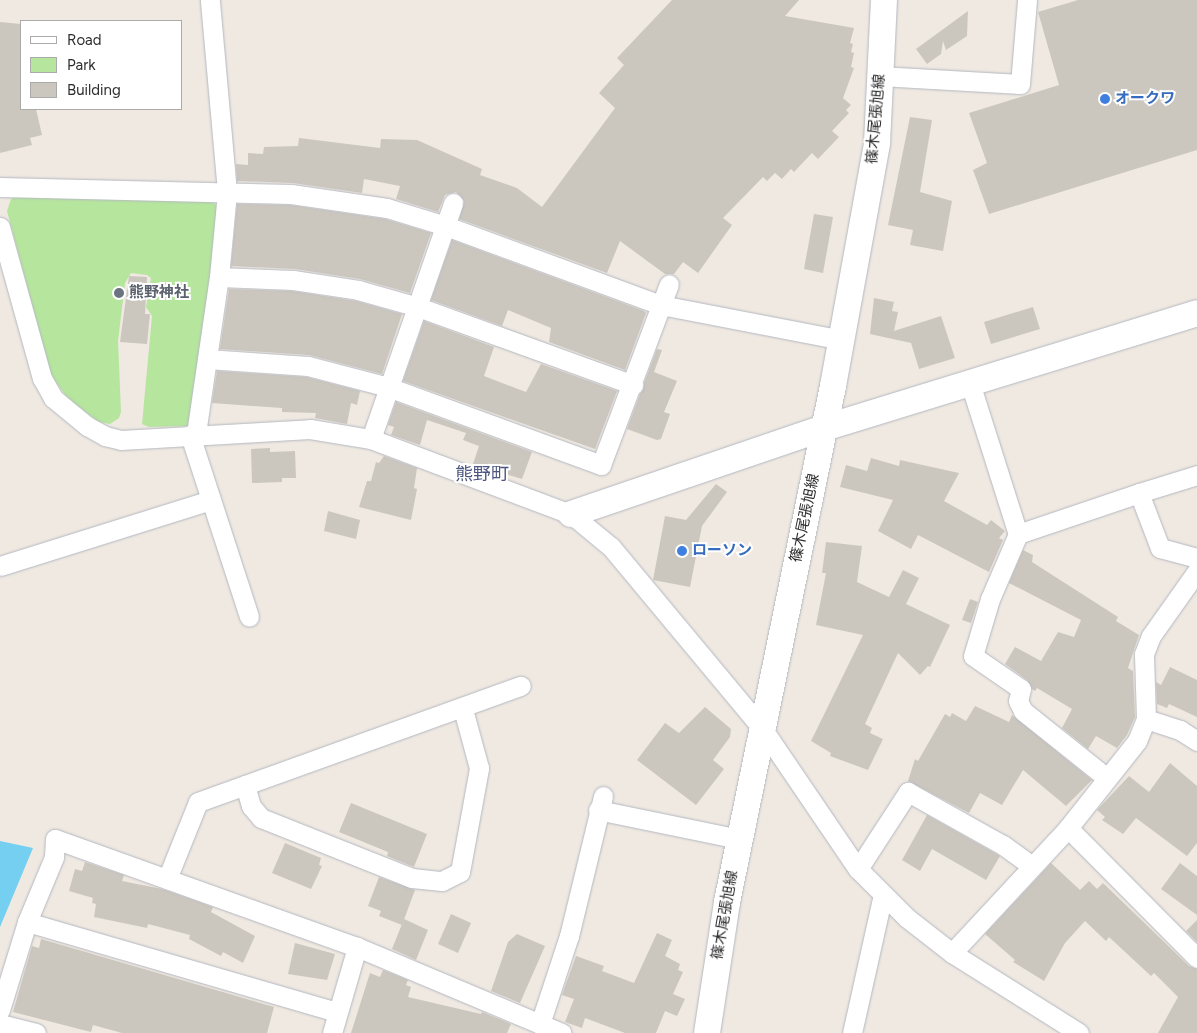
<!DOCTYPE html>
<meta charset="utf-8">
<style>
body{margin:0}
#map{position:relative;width:1197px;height:1033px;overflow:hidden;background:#efe9e1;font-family:Figtree,"Noto Sans JP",sans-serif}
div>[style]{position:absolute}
.green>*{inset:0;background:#b6e59e}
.water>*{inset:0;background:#75cff0}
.building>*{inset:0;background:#cbc7bf}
.roads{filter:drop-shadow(0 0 1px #b4b7c1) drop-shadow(0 0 1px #b4b7c1)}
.street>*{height:19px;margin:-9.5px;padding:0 9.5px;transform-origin:9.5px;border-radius:9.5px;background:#fff}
.secondary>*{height:26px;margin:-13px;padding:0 13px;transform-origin:13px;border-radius:13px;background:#fff}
.dots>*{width:14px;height:14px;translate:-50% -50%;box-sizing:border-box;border:2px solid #fff;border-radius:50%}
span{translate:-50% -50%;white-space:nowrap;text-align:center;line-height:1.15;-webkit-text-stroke:4px #fff;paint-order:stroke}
.shop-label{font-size:15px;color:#366cbe;font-weight:700}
.left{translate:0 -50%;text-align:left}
.street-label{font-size:15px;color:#2e2e2e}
.worship-label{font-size:15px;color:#5b616d;font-weight:700}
.quarter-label{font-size:18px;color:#4d5680}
.legend{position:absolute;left:20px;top:20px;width:162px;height:90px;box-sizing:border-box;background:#fff;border:1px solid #ababab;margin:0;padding:6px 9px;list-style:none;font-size:15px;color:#2e2e2e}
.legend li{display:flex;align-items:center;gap:10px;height:25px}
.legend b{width:25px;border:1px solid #ababab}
</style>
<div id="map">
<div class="green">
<div style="clip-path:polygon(20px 195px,202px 199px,213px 202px,218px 207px,220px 215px,188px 426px,149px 427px,142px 424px,152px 316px,146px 307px,151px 278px,147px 275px,131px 273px,125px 283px,118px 341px,121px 412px,119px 418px,110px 424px,99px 422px,68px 399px,51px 375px,7px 211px,11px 199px)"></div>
</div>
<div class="water">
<div style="clip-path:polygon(0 841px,33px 848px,0 927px)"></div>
</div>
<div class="building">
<div style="clip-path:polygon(672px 0,799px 0,785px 16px,854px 28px,850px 43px,853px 44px,851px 52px,854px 53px,851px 67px,854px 68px,843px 98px,851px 105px,846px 110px,849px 113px,832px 131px,839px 137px,818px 159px,812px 153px,794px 172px,791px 169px,782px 179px,775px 173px,767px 181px,763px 177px,723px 218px,732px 225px,698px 273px,683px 262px,674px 274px,665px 274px,620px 241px,607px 273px,459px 219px,464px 201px,456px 192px,445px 195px,438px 212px,396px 199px,400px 186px,364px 179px,362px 193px,293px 183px,237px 181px,236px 164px,248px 165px,248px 153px,263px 154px,264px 147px,298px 146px,299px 138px,380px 148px,381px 139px,417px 140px,482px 169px,480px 175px,517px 188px,542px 207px,615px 108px,599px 93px,624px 65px,617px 58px)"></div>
<div style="clip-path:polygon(1078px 0,1197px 0,1197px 150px,989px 214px,973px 170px,987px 163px,969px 113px,1059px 85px,1038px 12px)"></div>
<div style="clip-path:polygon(968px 11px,967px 36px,946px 50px,943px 41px,941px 54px,927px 64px,916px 49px)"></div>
<div style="clip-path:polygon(0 22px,21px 24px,21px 109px,36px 109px,42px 135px,30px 138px,32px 145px,0 153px)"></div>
<div style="clip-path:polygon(910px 117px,932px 120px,920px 192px,952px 201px,943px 251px,910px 245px,913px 230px,888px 225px)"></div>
<div style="clip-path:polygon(237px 204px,290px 205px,385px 219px,431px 233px,410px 293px,360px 279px,295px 269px,231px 266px)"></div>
<div style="clip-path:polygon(814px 214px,833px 217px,823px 273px,804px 269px)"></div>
<div style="clip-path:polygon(452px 240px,644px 311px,646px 313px,625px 370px,549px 342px,551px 328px,508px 310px,502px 326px,431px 300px)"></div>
<div style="clip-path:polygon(129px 276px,147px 277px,145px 314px,150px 314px,147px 344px,120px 342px)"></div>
<div style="clip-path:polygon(229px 289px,292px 291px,356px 301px,402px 314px,382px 374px,309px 355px,220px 349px)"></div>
<div style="clip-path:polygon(874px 298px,894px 302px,892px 311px,898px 312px,894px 331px,941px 316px,955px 358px,919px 369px,911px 343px,870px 334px)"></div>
<div style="clip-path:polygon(1033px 307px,1040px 329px,991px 344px,984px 322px)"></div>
<div style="clip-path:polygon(424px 321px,494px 347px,484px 376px,526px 392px,541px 364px,617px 391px,595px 449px,403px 381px)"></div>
<div style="clip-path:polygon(657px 349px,662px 350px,654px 372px,677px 381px,664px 412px,670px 414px,661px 439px,657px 440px,627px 429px)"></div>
<div style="clip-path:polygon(217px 371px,306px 377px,360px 391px,357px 405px,351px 403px,347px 424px,315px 418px,316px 413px,282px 412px,282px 408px,212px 403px)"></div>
<div style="clip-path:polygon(396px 402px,532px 452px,522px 479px,473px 464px,479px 446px,463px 440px,466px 433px,427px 420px,420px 445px,391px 435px,394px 427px,388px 425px)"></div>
<div style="clip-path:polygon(270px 448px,270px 452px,295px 451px,296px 478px,282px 478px,282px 482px,252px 483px,251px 449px)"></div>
<div style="clip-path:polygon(384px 456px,417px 468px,414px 488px,417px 489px,411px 520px,359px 507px,367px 481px,371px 481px,376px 462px,379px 463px)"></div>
<div style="clip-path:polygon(871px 458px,899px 466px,900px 460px,959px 473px,944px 501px,987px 525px,991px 520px,1005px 531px,999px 538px,1003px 540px,989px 572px,918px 535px,911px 549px,878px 531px,893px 500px,840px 487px,846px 465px,867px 471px)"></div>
<div style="clip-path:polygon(716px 484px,727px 492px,702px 526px,690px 587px,653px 580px,665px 516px,686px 520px)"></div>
<div style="clip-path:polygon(328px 511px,360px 520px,356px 539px,324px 531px)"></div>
<div style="clip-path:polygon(826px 542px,862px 546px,857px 582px,889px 597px,903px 570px,919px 578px,906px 604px,950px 625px,930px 667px,928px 666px,920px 675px,898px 653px,865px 724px,872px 728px,870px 733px,883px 739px,868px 770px,830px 756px,831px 753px,811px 741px,863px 635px,816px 625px,826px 573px,822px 573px)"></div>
<div style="clip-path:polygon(1023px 550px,1033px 555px,1032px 562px,1118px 617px,1116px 621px,1139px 635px,1128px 668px,1133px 671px,1135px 717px,1127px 735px,1117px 748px,1096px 736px,1088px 749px,1062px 728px,1072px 709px,1037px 688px,1035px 691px,1032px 689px,1027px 680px,1005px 664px,1015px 647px,1041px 661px,1058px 632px,1074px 637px,1081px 620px,1009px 583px)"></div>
<div style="clip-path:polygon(970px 599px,978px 602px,971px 623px,962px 620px)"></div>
<div style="clip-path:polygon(1170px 667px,1197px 680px,1197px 717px,1169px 704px,1167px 708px,1157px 704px,1156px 682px,1161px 685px)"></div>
<div style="clip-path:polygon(975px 706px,1009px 722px,1012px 715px,1092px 780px,1066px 806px,1023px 770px,1002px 805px,980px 793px,969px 813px,908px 781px,915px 759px,918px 761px,945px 714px,950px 717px,952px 713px,966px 721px)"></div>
<div style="clip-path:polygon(705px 707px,731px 729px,730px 737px,713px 760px,724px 769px,696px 805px,637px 760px,665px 723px,679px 733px)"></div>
<div style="clip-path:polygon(1170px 763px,1197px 786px,1197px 843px,1187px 856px,1136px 818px,1123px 834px,1102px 820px,1105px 817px,1097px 810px,1129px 776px,1149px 792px)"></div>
<div style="clip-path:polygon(351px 803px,427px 834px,414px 867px,387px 856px,388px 852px,339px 832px)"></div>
<div style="clip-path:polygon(927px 815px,1000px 856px,986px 880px,932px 849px,920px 871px,902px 860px)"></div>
<div style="clip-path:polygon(285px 843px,321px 858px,319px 865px,322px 866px,311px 889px,272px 873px)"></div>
<div style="clip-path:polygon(85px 862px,124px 875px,122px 881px,162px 889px,213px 907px,211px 912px,255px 936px,243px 963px,223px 952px,221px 956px,189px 939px,190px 935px,148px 924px,147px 928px,94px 917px,96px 904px,92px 903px,93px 898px,69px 891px,75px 869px,82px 871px)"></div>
<div style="clip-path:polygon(1051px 863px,1080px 890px,1089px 881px,1097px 889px,1103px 883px,1189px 966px,1197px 969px,1197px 1033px,1158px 1033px,1178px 997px,1154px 973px,1151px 976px,1109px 937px,1106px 941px,1085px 921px,1065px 943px,1044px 981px,1013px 962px,1015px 960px,985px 934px)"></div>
<div style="clip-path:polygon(1180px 863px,1197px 876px,1197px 915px,1161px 889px)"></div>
<div style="clip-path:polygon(379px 877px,415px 890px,402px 925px,379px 916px,381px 911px,368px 906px)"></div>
<div style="clip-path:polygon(451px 914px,471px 923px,458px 953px,438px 944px)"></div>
<div style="clip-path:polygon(404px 919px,428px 930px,416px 960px,392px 949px)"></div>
<div style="clip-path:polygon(1197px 920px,1197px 942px,1186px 931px)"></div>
<div style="clip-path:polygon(657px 933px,672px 940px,665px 956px,680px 964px,678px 970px,683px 972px,673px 994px,685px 999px,677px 1016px,665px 1011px,656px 1033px,625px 1033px,585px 1018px,582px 1028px,565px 1022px,574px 999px,562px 995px,576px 956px,604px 966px,602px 971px,634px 983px)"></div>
<div style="clip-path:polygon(517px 934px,545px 946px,520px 1003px,491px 991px,508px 942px)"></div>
<div style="clip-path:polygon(41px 939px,274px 1007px,267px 1033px,122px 1033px,93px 1025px,91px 1032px,13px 1012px,32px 946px,39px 948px)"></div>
<div style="clip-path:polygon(295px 943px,335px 954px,327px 980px,288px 974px)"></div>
<div style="clip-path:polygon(383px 970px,408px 980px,406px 985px,411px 987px,408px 997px,481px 1014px,482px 1012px,511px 1024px,507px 1033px,351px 1033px,370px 973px,380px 977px)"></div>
</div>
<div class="roads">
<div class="street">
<div style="left:880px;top:76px;width:140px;rotate:3.3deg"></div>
<div style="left:1020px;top:84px;width:84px;rotate:-85.2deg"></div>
<div style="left:0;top:187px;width:291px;rotate:1.4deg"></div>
<div style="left:291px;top:194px;width:97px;rotate:8.3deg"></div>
<div style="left:387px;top:208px;width:62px;rotate:17deg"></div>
<div style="left:446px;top:226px;width:229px;rotate:20.2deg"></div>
<div style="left:661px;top:305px;width:184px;rotate:10.9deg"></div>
<div style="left:0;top:227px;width:157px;rotate:74.5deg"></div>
<div style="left:42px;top:378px;width:23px;rotate:61deg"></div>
<div style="left:53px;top:398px;width:44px;rotate:39.5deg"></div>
<div style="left:87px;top:426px;width:21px;rotate:29deg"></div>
<div style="left:105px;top:436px;width:16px;rotate:14deg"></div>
<div style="left:121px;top:440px;width:189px;rotate:-3.3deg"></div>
<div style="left:310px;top:429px;width:62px;rotate:9.3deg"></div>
<div style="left:371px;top:439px;width:214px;rotate:20.6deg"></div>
<div style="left:571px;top:514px;width:52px;rotate:39.5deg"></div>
<div style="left:611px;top:547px;width:236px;rotate:50.2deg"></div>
<div style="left:762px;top:728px;width:171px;rotate:55.8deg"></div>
<div style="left:858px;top:869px;width:69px;rotate:45deg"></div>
<div style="left:907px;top:918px;width:57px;rotate:37.9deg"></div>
<div style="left:952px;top:953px;width:150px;rotate:32.2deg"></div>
<div style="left:219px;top:277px;width:74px;rotate:2.3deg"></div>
<div style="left:293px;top:280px;width:66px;rotate:8.7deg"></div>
<div style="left:358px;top:290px;width:62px;rotate:15.8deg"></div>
<div style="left:418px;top:307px;width:229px;rotate:19.9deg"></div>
<div style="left:207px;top:359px;width:101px;rotate:4deg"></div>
<div style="left:308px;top:366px;width:83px;rotate:14.7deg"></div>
<div style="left:388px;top:387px;width:227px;rotate:20.1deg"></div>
<div style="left:601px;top:465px;width:193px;rotate:-69.4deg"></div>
<div style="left:970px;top:383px;width:158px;rotate:72.4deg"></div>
<div style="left:1018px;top:534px;width:128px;rotate:-18.7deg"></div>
<div style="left:1139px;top:493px;width:59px;rotate:69.1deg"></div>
<div style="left:1160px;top:548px;width:38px;rotate:15deg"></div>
<div style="left:196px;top:434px;width:159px;rotate:-81.7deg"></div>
<div style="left:219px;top:277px;width:85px;rotate:-84.6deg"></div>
<div style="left:227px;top:192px;width:193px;rotate:-95.1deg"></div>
<div style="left:190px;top:435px;width:191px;rotate:72deg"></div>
<div style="left:371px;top:439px;width:250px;rotate:-70.8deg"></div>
<div style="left:1139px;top:493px;width:61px;rotate:-17.2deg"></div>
<div style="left:1018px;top:534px;width:71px;rotate:113.3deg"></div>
<div style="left:990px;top:599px;width:59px;rotate:106.6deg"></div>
<div style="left:973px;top:656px;width:58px;rotate:34.5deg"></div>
<div style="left:1021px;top:689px;width:12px;rotate:104deg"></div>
<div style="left:1018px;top:701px;width:11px;rotate:63deg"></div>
<div style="left:1023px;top:711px;width:107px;rotate:38.6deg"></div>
<div style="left:0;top:566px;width:221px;rotate:-17.4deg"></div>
<div style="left:1146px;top:719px;width:36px;rotate:18deg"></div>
<div style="left:1180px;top:730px;width:20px;rotate:33deg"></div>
<div style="left:245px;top:785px;width:22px;rotate:74deg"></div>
<div style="left:251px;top:806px;width:16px;rotate:50deg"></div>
<div style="left:261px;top:818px;width:162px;rotate:21.7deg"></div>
<div style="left:412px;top:878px;width:30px;rotate:6deg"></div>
<div style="left:442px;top:881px;width:20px;rotate:-27deg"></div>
<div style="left:460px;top:872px;width:106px;rotate:-79.6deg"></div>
<div style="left:479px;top:768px;width:61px;rotate:-105.2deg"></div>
<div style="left:598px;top:810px;width:144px;rotate:11.6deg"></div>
<div style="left:1068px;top:828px;width:183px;rotate:45.2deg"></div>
<div style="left:858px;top:869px;width:92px;rotate:-57deg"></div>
<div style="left:908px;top:792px;width:109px;rotate:29.2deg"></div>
<div style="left:1003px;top:845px;width:34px;rotate:36deg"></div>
<div style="left:167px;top:879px;width:83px;rotate:-68.1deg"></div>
<div style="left:198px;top:802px;width:343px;rotate:-19.8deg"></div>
<div style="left:27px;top:922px;width:323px;rotate:16.2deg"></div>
<div style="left:952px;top:953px;width:171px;rotate:-47.1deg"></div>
<div style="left:1068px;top:828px;width:111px;rotate:-51.6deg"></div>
<div style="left:1137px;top:741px;width:24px;rotate:-68deg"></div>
<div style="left:1146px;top:719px;width:65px;rotate:-91.8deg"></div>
<div style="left:1144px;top:654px;width:19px;rotate:-69deg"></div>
<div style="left:1151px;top:636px;width:80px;rotate:-54.7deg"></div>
<div style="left:0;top:1010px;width:92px;rotate:-72.9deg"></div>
<div style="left:27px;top:922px;width:70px;rotate:-67.4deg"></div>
<div style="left:54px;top:857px;width:18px;rotate:-87deg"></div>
<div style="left:55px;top:839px;width:321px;rotate:19.7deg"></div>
<div style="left:357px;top:947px;width:222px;rotate:22.8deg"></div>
<div style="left:0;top:1024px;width:37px;rotate:14deg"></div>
<div style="left:540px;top:1024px;width:93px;rotate:-71.8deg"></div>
<div style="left:569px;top:936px;width:144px;rotate:-76.3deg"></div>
<div style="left:332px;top:1033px;width:90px;rotate:-73.8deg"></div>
<div style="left:852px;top:1033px;width:142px;rotate:-77.4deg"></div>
</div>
<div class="secondary">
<div style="left:571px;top:514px;width:267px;rotate:-18.8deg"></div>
<div style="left:824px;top:428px;width:390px;rotate:-17.1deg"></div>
<div style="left:707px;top:1033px;width:133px;rotate:-81.3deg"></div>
<div style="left:727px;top:902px;width:527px;rotate:-78.39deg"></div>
<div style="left:833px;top:386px;width:247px;rotate:-79.7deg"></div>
<div style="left:877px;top:143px;width:143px;rotate:-87.2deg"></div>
</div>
</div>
<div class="dots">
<div style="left:1105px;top:99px;background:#3f7fe0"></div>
<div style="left:119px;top:293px;background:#6b7280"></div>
<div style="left:682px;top:551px;background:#3f7fe0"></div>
</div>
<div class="shop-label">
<span class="left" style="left:1115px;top:99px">オークワ</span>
<span class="left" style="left:692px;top:551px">ローソン</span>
</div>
<div class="street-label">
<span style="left:876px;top:119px;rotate:-85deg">篠木尾張旭線</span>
<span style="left:805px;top:518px;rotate:-78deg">篠木尾張旭線</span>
<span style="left:725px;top:915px;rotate:-80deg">篠木尾張旭線</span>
</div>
<div class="worship-label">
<span class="left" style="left:129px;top:293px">熊野神社</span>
</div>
<div class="quarter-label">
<span style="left:482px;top:474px">熊野町</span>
</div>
<ul class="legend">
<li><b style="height:6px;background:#fff"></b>Road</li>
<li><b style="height:14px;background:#b6e59e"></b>Park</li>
<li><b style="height:14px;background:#cbc7bf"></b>Building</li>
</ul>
</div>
